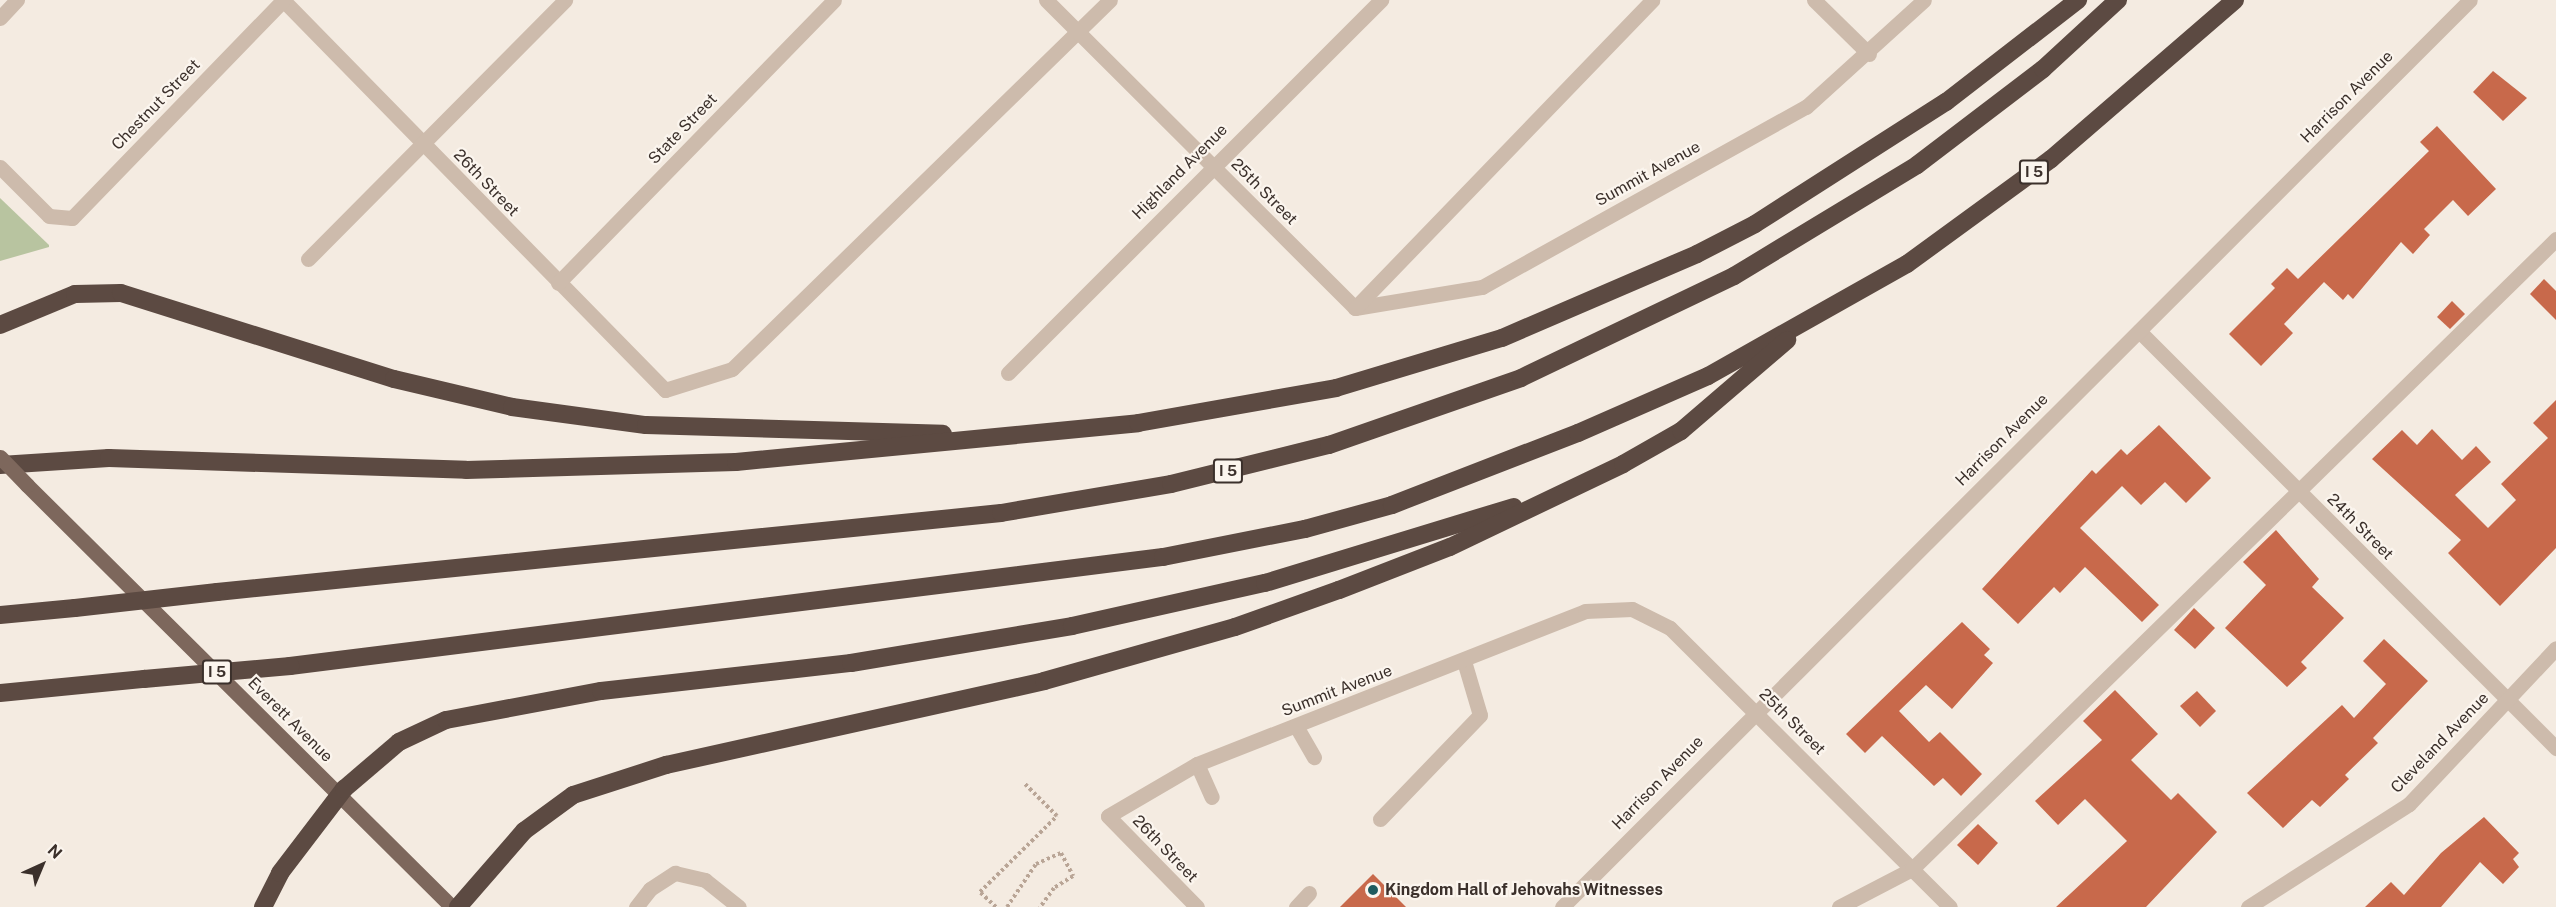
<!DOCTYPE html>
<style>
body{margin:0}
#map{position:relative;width:2556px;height:907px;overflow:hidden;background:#f4ebe1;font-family:"Public Sans",sans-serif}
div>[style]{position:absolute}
.green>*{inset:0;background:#b8c4a0}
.building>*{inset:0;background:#c8694b}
.path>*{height:4px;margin-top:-2px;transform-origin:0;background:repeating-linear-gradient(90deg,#b9a596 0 3px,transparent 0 6px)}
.minor>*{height:15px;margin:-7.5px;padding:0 7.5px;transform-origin:7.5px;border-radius:7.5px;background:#cdbbac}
.major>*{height:15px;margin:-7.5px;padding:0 7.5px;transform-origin:7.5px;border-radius:7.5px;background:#7d675c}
.highway>*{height:18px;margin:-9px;padding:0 9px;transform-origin:9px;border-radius:9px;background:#5c4a42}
.major-bridge>*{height:15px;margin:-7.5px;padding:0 7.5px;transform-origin:7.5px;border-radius:7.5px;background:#7d675c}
.highway-bridge>*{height:18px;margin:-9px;padding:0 9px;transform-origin:9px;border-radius:9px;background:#5c4a42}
.dots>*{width:16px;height:16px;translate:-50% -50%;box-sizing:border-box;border:3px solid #fbf5ee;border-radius:50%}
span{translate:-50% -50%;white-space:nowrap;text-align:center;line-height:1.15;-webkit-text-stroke:4.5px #fbf5ee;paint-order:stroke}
.shield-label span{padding:2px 4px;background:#fbf5ee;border:2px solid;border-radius:4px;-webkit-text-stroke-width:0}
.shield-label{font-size:15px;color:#3b302b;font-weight:700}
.street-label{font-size:16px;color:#3b302b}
.poi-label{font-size:16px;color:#3b302b;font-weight:700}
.left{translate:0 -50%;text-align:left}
.north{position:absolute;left:12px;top:835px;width:60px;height:60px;-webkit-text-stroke:4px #fbf5ee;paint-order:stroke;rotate:44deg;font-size:16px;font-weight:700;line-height:24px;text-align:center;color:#3b302b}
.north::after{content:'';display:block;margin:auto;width:21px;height:27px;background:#3b302b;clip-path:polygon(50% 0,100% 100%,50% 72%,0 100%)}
</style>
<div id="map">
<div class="green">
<div style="clip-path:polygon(0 198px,49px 245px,49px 247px,0 261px)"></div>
</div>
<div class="building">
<div style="clip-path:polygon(2493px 71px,2527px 98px,2503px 121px,2473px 92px)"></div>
<div style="clip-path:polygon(2437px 126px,2496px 189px,2468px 216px,2453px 200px,2424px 229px,2430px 235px,2413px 254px,2401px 242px,2353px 299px,2348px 294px,2343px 300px,2324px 282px,2284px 324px,2293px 333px,2261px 366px,2229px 334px,2275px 288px,2271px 284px,2287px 268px,2298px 279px,2429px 151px,2420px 142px)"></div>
<div style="clip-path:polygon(2544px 279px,2556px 291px,2556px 320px,2530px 294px)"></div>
<div style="clip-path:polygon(2452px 301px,2465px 314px,2450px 329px,2437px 317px)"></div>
<div style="clip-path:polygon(2556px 400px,2556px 548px,2500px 606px,2448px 553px,2461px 540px,2372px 459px,2402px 430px,2417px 445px,2432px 429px,2462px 460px,2476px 446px,2491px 462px,2455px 495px,2488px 528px,2516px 500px,2501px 484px,2548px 438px,2533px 423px)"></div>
<div style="clip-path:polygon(2159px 425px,2211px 478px,2186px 503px,2165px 482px,2141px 505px,2122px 486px,2080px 528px,2159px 605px,2142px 622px,2085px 567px,2060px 593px,2054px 587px,2018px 624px,1982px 589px,2092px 470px,2096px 474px,2121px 449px,2127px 455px)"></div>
<div style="clip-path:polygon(2276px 530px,2319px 579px,2312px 587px,2344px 618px,2301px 662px,2307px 668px,2287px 687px,2225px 628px,2266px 585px,2243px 562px)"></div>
<div style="clip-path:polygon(2194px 608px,2215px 628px,2195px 649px,2174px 630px)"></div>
<div style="clip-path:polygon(1962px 622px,1990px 649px,1984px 655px,1993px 663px,1952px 709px,1926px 685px,1899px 711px,1929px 742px,1940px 732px,1982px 774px,1961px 796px,1943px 778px,1934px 786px,1882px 736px,1865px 753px,1846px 734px)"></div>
<div style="clip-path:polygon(2384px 639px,2428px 681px,2373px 738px,2378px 743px,2345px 775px,2349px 779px,2320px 807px,2312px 800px,2283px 828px,2247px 793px,2342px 705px,2354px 718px,2386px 684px,2363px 661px)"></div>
<div style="clip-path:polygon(2115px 690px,2158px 734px,2131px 760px,2171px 800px,2178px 793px,2217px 832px,2146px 907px,2056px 907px,2127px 841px,2085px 799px,2058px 825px,2035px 801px,2102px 740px,2083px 721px)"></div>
<div style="clip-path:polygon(2197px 691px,2216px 711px,2200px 727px,2180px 706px)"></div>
<div style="clip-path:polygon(2484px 817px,2519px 853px,2513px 859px,2519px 867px,2503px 884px,2480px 862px,2441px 907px,2365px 907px,2391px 882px,2404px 895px,2441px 853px)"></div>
<div style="clip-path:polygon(1978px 824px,1998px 843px,1978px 865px,1957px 845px)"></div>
<div style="clip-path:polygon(1373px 874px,1406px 907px,1340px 907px)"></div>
</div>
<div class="path">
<div style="left:996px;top:907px;width:22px;rotate:-137deg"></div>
<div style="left:980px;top:892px;width:108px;rotate:-44.6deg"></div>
<div style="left:1057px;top:816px;width:47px;rotate:-135deg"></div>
<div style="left:1007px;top:907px;width:52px;rotate:-56deg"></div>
<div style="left:1036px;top:864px;width:27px;rotate:-24deg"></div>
<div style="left:1061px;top:853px;width:26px;rotate:62deg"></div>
<div style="left:1073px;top:876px;width:22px;rotate:148deg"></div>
<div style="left:1054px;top:888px;width:24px;rotate:126deg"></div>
</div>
<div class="minor">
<div style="left:283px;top:0;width:546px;rotate:45.59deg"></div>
<div style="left:665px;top:390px;width:70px;rotate:-17.4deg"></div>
<div style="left:732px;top:369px;width:528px;rotate:-44.31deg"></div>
<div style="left:1046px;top:0;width:436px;rotate:44.9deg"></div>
<div style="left:1814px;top:0;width:77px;rotate:44.5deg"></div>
<div style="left:0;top:18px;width:25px;rotate:-47deg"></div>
<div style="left:0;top:167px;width:69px;rotate:45deg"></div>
<div style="left:49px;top:216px;width:23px;rotate:5deg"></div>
<div style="left:72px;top:218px;width:303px;rotate:-45.9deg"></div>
<div style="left:308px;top:259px;width:365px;rotate:-45.2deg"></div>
<div style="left:558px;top:283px;width:395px;rotate:-45.7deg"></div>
<div style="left:1355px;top:308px;width:129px;rotate:-9.4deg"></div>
<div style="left:1482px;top:287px;width:371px;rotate:-29.1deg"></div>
<div style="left:1806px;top:107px;width:159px;rotate:-42.2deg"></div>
<div style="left:1355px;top:308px;width:428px;rotate:-46deg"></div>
<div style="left:2139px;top:331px;width:590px;rotate:45deg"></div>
<div style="left:1008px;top:373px;width:528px;rotate:-45deg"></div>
<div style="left:1296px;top:726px;width:36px;rotate:60deg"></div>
<div style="left:1197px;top:764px;width:36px;rotate:66deg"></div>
<div style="left:1380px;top:819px;width:144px;rotate:-46.1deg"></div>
<div style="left:1480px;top:715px;width:56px;rotate:-106.5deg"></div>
<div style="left:636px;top:907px;width:23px;rotate:-52deg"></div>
<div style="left:650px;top:889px;width:30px;rotate:-33deg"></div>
<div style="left:675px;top:873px;width:31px;rotate:13deg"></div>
<div style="left:705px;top:880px;width:43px;rotate:38.5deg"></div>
<div style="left:1197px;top:907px;width:127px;rotate:-134.4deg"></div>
<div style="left:1108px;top:816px;width:103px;rotate:-30.3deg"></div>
<div style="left:1197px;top:764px;width:417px;rotate:-21.5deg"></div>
<div style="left:1585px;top:611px;width:47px;rotate:-2.4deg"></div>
<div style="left:1632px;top:609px;width:42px;rotate:26.6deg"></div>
<div style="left:1670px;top:628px;width:395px;rotate:44.9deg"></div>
<div style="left:1296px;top:907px;width:19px;rotate:-47deg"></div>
<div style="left:1562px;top:907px;width:1283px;rotate:-44.97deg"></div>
<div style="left:1839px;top:907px;width:82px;rotate:-27.5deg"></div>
<div style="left:1912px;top:869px;width:901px;rotate:-44.37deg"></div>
<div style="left:2248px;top:907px;width:191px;rotate:-32.6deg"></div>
<div style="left:2409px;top:804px;width:214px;rotate:-46.7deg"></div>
</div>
<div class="major">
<div style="left:27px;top:485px;width:599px;rotate:44.8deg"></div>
</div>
<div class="highway">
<div style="left:0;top:325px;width:81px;rotate:-22.5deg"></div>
<div style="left:75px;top:294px;width:46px;rotate:-1.2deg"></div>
<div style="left:121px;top:293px;width:286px;rotate:17.5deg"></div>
<div style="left:394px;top:379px;width:121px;rotate:13.3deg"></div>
<div style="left:512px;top:407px;width:135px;rotate:7.7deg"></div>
<div style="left:646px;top:425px;width:297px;rotate:1.7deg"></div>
<div style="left:0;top:465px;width:109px;rotate:-3.7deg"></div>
<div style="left:109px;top:458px;width:357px;rotate:1.9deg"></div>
<div style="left:466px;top:470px;width:270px;rotate:-1.7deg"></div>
<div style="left:736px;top:462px;width:404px;rotate:-5.5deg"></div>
<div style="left:1138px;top:423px;width:201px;rotate:-10deg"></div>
<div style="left:1336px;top:388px;width:173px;rotate:-16.8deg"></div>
<div style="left:1502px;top:338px;width:212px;rotate:-23.3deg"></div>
<div style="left:1697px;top:254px;width:65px;rotate:-27.3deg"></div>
<div style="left:1755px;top:224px;width:227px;rotate:-32.6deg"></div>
<div style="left:1946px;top:102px;width:167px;rotate:-37.7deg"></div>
<div style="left:217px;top:592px;width:788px;rotate:-5.75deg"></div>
<div style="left:1001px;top:513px;width:172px;rotate:-9.7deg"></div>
<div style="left:1171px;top:484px;width:163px;rotate:-13.9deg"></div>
<div style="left:1329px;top:445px;width:203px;rotate:-19.2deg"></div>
<div style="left:1521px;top:378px;width:236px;rotate:-25.6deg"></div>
<div style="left:1734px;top:276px;width:214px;rotate:-31.2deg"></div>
<div style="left:1917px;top:165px;width:158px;rotate:-37.3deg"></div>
<div style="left:2043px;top:69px;width:102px;rotate:-42.6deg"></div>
<div style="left:0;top:615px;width:75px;rotate:-5.3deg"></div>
<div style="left:290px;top:666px;width:880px;rotate:-7.12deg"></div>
<div style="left:1163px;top:557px;width:145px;rotate:-11.2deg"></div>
<div style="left:1305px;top:529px;width:90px;rotate:-15.4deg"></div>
<div style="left:1392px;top:505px;width:199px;rotate:-21.2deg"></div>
<div style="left:1578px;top:433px;width:142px;rotate:-23.7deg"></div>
<div style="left:1708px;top:376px;width:228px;rotate:-29.4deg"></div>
<div style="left:1907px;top:264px;width:178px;rotate:-36.1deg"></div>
<div style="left:2051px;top:159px;width:243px;rotate:-40.8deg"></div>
<div style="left:0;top:693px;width:145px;rotate:-5.6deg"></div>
<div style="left:399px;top:742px;width:52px;rotate:-25.1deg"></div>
<div style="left:446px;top:720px;width:158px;rotate:-10.6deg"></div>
<div style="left:601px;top:691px;width:252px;rotate:-6.4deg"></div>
<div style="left:851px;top:663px;width:224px;rotate:-9.5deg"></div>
<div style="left:1072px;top:626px;width:198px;rotate:-12.6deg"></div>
<div style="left:1265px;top:583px;width:260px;rotate:-17deg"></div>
<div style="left:263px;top:907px;width:38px;rotate:-63deg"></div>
<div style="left:458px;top:907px;width:101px;rotate:-49deg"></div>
<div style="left:524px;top:831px;width:61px;rotate:-36.3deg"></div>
<div style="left:573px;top:795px;width:98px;rotate:-17.9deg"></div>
<div style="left:666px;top:765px;width:387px;rotate:-12.5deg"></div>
<div style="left:1044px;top:681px;width:198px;rotate:-15.8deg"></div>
<div style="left:1235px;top:627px;width:110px;rotate:-19.6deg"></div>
<div style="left:1339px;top:590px;width:119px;rotate:-21.2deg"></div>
<div style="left:1450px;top:547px;width:192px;rotate:-25.6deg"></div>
<div style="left:1623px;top:464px;width:67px;rotate:-29.6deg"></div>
<div style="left:1681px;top:431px;width:140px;rotate:-40.6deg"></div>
</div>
<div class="major-bridge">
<div style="left:0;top:457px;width:39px;rotate:46deg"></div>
</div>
<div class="highway-bridge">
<div style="left:75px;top:608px;width:143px;rotate:-6.4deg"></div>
<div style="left:144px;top:679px;width:147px;rotate:-5.1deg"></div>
<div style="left:280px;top:873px;width:106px;rotate:-52.7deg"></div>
<div style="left:344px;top:789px;width:72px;rotate:-40.5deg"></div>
</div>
<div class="dots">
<div style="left:1373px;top:890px;background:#1f5a5e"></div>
</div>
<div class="shield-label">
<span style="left:2034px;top:172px">I 5</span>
<span style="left:1228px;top:471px">I 5</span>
<span style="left:217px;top:672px">I 5</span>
</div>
<div class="street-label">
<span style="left:2347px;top:97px;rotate:-45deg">Harrison Avenue</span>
<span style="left:156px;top:105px;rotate:-46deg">Chestnut Street</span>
<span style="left:683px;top:129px;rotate:-46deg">State Street</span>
<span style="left:1180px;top:172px;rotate:-45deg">Highland Avenue</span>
<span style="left:1648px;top:174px;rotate:-29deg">Summit Avenue</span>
<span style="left:486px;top:183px;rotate:46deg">26th Street</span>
<span style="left:1264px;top:192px;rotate:45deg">25th Street</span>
<span style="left:2002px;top:440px;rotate:-45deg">Harrison Avenue</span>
<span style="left:2360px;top:527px;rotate:45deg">24th Street</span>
<span style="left:1337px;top:691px;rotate:-21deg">Summit Avenue</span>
<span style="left:290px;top:720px;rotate:45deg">Everett Avenue</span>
<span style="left:1792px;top:722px;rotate:45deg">25th Street</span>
<span style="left:2440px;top:743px;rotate:-46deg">Cleveland Avenue</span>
<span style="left:1658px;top:783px;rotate:-46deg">Harrison Avenue</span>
<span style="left:1165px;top:849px;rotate:46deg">26th Street</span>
</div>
<div class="poi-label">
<span class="left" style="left:1385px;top:890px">Kingdom Hall of Jehovahs Witnesses</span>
</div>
<div class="north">N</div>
</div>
